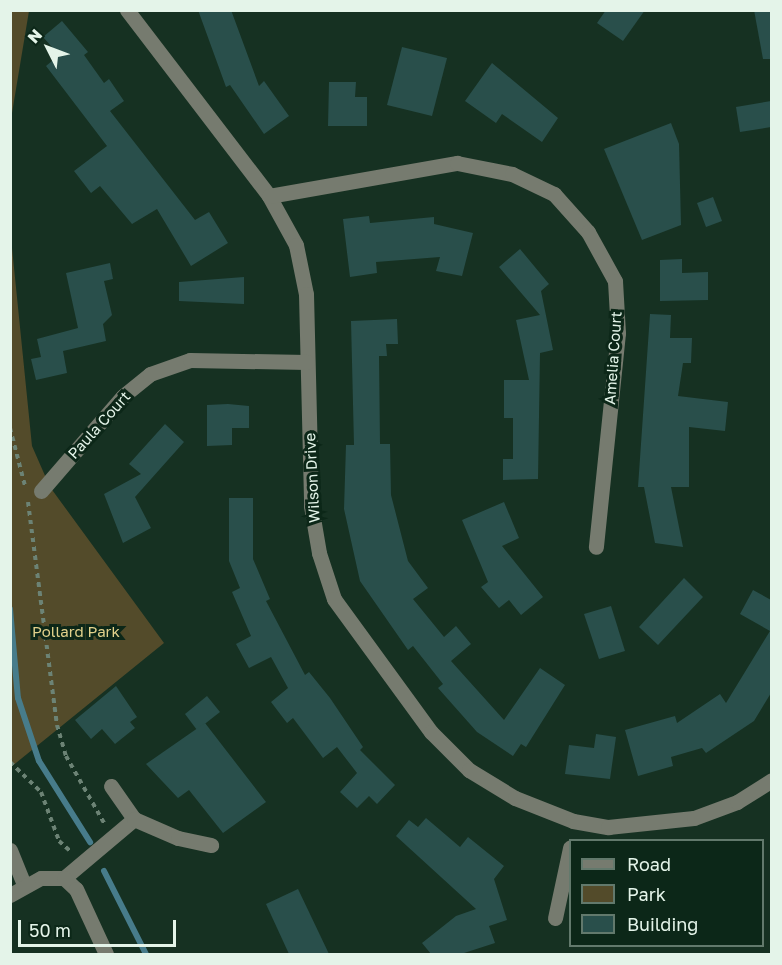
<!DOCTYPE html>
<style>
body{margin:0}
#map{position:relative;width:782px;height:965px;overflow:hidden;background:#163122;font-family:"Golos Text",sans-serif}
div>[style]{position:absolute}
.green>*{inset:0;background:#534b2a}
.stream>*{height:6px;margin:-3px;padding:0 3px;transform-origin:3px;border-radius:3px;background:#477c8b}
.building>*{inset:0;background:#294f4b}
.path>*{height:4px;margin-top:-2px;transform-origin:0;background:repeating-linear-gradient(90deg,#6c8375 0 4.5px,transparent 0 9px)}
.minor>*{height:15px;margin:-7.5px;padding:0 7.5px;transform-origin:7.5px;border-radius:7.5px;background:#767b6f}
span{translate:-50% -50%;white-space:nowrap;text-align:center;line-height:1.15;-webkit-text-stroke:6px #0c2718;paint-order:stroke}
.street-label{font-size:15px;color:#e4f4e9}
.park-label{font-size:15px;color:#e3d28c}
.frame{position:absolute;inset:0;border:12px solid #e4f4e9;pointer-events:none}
.legend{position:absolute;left:569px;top:839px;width:195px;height:108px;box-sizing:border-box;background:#0c2718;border:2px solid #62796c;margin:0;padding:8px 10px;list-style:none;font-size:18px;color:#e4f4e9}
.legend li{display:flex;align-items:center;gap:12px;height:30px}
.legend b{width:30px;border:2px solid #62796c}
.north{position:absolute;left:18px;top:18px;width:60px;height:60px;-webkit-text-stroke:4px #0c2718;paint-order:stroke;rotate:312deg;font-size:16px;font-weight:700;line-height:24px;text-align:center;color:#e4f4e9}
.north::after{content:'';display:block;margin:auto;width:21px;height:27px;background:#e4f4e9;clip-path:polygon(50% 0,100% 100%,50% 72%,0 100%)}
.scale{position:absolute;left:18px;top:920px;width:158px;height:27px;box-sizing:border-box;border:3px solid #e4f4e9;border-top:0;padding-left:8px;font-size:18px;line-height:21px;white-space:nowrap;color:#e4f4e9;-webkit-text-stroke:4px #0c2718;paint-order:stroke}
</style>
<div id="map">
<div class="green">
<div style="clip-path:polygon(11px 10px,29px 11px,11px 119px,10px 11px)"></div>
<div style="clip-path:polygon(10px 228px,32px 446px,50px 487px,164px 643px,11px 767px)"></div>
</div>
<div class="stream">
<div style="left:10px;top:609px;width:89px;rotate:84.9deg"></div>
<div style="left:18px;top:698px;width:66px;rotate:71.6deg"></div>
<div style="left:39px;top:761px;width:96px;rotate:57.8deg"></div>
<div style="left:104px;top:871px;width:93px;rotate:63.2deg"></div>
</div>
<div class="building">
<div style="clip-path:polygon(198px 10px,231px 10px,259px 86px,264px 81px,289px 116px,264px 134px,230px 85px,226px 87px)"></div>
<div style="clip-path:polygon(606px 10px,645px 10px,623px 41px,597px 23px)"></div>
<div style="clip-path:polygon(754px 10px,771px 10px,771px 59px,763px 59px)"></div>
<div style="clip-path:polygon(62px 21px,88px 52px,84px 55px,104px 83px,109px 79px,124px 101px,110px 111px,195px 220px,209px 212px,228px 243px,191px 266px,157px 209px,132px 224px,100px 186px,91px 193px,74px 171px,107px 146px,46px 66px,59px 55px,43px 37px)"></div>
<div style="clip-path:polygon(402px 47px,447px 58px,432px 116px,387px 105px)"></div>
<div style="clip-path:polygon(492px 63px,558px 118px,542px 142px,502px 114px,496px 123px,465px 101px)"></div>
<div style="clip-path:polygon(329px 82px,356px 82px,355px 97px,367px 97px,367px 126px,328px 126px)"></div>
<div style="clip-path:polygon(771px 101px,771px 127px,740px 132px,736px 107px)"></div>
<div style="clip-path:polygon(671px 123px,679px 144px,681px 225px,642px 240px,604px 149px)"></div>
<div style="clip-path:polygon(713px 197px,722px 221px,706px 227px,697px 203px)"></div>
<div style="clip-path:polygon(369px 216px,370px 223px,434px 217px,434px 224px,473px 233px,462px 276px,436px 271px,440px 257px,376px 262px,377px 273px,350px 277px,343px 219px)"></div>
<div style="clip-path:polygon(520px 249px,549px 284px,541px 291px,553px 350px,540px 353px,538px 479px,503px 480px,503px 459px,513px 459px,513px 418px,504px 418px,504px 380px,529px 380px,516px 320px,540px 315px,499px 267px)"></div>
<div style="clip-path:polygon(682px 259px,682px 273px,708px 272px,708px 300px,660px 301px,660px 260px)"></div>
<div style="clip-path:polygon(110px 263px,113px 279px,104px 281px,112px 315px,103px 324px,106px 341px,63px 351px,67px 373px,36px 380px,31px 359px,41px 357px,37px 339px,78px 328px,66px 273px)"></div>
<div style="clip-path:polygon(244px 277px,244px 304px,179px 301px,179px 282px)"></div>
<div style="clip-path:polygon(650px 314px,671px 315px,670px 338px,692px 338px,691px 363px,683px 363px,678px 396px,728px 402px,725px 431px,689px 427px,689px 487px,671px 487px,683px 547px,655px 543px,644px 487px,638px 487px)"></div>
<div style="clip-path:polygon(397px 319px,398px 344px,386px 344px,387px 356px,379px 356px,380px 444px,390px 444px,391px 495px,408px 561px,428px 588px,413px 599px,444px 637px,456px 626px,471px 644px,451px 661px,504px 720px,540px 668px,565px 685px,526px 747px,521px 744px,513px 756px,477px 732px,438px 688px,443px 684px,413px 646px,408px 650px,360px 581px,344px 509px,346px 445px,354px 445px,351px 321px)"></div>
<div style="clip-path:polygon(228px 404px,249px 406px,249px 428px,232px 428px,232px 445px,207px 446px,207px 405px)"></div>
<div style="clip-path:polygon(165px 424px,184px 442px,135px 497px,151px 528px,123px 543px,104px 494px,141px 474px,129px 464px)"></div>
<div style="clip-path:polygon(229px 498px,253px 498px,253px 559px,270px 599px,266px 601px,305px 675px,309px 672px,330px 698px,363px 747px,360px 750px,395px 785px,377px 804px,369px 796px,357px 808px,340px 792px,357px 773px,337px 747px,323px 758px,293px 718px,287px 723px,271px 702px,288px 688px,271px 657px,249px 668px,236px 644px,251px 636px,232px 592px,240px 588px,229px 561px)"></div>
<div style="clip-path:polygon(504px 502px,519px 538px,502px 546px,543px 597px,521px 615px,509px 600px,499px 608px,481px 587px,488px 582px,462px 520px)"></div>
<div style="clip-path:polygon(684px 578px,703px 597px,658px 645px,639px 627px)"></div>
<div style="clip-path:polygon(753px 590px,771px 600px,771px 693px,754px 721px,706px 753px,702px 748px,671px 757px,673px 766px,638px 776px,625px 730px,675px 716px,677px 723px,720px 694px,726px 703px,770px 631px,740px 614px)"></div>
<div style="clip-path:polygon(611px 606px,625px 651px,599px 659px,584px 614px)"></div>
<div style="clip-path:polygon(116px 686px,137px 717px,130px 722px,135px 728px,115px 744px,102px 729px,91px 739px,75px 720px)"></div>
<div style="clip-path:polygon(207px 696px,220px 712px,197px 730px,185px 714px)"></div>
<div style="clip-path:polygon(205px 723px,266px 802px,223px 833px,189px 790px,178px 798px,146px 764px)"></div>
<div style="clip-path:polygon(596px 734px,616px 737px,610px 779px,565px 774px,569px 745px,594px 748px)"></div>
<div style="clip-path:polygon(426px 818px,460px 847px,468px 837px,504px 866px,494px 879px,507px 920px,489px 926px,495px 943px,461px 954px,431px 954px,422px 943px,456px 916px,476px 909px,396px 836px,409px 820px,418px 827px)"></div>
<div style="clip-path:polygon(298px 889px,329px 954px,289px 954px,266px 904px)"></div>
</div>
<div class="path">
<div style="left:10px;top:428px;width:60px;rotate:75.5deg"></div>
<div style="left:28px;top:502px;width:225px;rotate:82.6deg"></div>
<div style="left:57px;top:725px;width:32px;rotate:74deg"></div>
<div style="left:66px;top:756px;width:77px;rotate:60.4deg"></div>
<div style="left:10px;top:762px;width:43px;rotate:44.1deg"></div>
<div style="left:41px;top:792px;width:52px;rotate:69.8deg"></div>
<div style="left:59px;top:841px;width:15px;rotate:42deg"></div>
</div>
<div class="minor">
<div style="left:127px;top:10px;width:234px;rotate:52.6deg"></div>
<div style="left:269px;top:196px;width:56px;rotate:61.1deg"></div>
<div style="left:296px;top:245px;width:50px;rotate:78.5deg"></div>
<div style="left:306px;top:294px;width:212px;rotate:88.6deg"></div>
<div style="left:311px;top:506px;width:48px;rotate:80.3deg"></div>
<div style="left:319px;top:553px;width:48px;rotate:71.9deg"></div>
<div style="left:334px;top:599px;width:165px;rotate:53.9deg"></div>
<div style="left:431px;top:732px;width:54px;rotate:45deg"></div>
<div style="left:469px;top:770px;width:54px;rotate:31.3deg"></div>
<div style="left:515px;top:798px;width:62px;rotate:21.6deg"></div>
<div style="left:573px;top:821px;width:36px;rotate:10deg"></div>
<div style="left:608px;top:827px;width:86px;rotate:-6deg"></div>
<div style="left:694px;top:818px;width:46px;rotate:-20.4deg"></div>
<div style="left:737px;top:802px;width:41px;rotate:-32.2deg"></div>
<div style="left:269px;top:196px;width:191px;rotate:-10deg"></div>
<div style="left:457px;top:163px;width:56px;rotate:11.3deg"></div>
<div style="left:512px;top:174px;width:47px;rotate:25.5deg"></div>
<div style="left:554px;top:194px;width:51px;rotate:48.2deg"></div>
<div style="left:588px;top:232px;width:56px;rotate:61.1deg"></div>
<div style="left:615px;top:281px;width:52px;rotate:86.7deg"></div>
<div style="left:618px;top:333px;width:215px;rotate:95.9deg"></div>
<div style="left:41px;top:491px;width:125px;rotate:-49.2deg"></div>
<div style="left:123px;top:396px;width:35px;rotate:-39deg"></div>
<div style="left:150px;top:374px;width:42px;rotate:-19.3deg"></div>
<div style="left:190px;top:360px;width:117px;rotate:1deg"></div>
<div style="left:111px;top:786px;width:40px;rotate:55.1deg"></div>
<div style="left:10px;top:850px;width:37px;rotate:68deg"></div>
<div style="left:64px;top:878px;width:92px;rotate:-40.1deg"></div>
<div style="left:134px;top:819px;width:48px;rotate:23.4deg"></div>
<div style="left:178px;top:838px;width:34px;rotate:12deg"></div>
<div style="left:10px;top:895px;width:35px;rotate:-29deg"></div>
<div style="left:41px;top:878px;width:23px"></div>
<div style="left:64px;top:878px;width:16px;rotate:43deg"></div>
<div style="left:76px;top:889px;width:72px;rotate:65.2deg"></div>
<div style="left:555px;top:918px;width:72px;rotate:-77.9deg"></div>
</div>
<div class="street-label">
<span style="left:613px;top:358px;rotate:-86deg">Amelia Court</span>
<span style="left:99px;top:425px;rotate:-48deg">Paula Court</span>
<span style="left:312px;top:478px;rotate:-93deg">Wilson Drive</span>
</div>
<div class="park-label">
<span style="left:76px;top:632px">Pollard Park</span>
</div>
<div class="frame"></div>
<ul class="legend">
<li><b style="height:8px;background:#767b6f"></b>Road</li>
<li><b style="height:16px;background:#534b2a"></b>Park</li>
<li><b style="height:16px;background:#294f4b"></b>Building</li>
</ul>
<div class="north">N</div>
<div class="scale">50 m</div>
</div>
